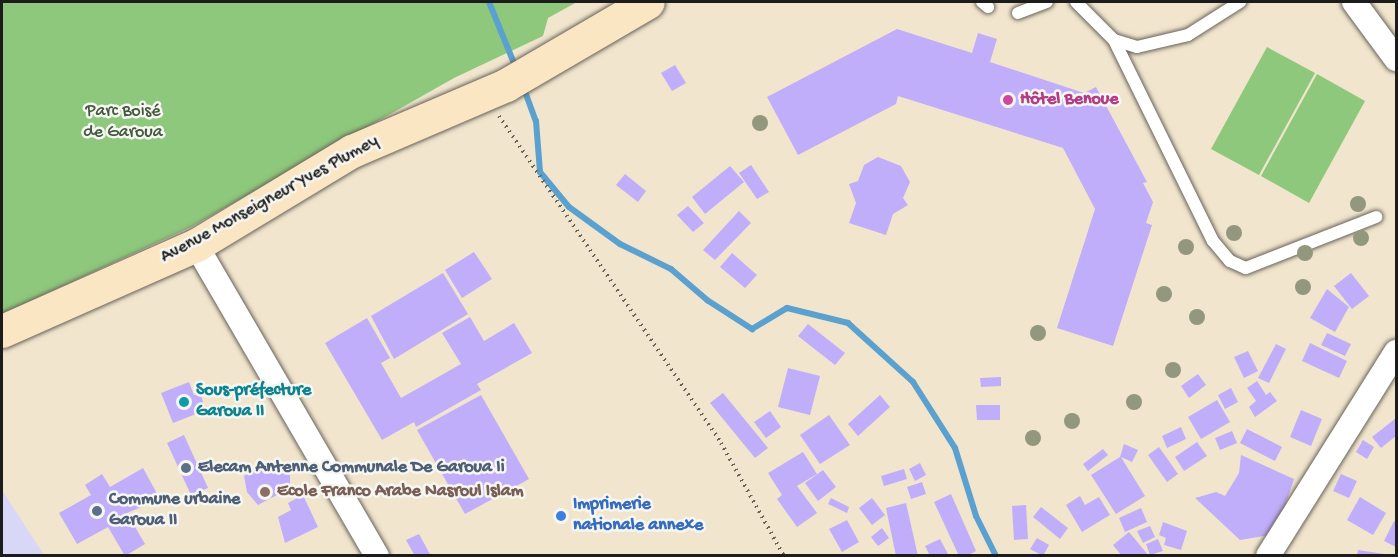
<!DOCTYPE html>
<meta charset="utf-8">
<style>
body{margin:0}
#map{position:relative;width:1398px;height:557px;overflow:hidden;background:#f1e5cd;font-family:"Gochi Hand",sans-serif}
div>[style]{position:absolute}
.built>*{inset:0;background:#d9d7f8}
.green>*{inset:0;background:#8ec87c}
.stream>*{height:6px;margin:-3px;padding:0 3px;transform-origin:3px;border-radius:3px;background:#5aa1d0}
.building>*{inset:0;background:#c0aefb}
.path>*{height:4px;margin-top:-2px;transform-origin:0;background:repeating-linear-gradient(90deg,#67625a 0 1.5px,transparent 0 6px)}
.roads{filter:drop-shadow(0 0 2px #67625a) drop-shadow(0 0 2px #67625a)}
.service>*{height:12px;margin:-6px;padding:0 6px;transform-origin:6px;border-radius:6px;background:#fff}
.minor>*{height:24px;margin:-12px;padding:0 12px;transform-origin:12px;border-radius:12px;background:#fff}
.secondary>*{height:33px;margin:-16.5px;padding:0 16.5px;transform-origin:16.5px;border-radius:16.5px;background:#fbe6c4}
.trees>*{width:16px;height:16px;margin:-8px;border-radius:50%;background:#92977e}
.dots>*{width:16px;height:16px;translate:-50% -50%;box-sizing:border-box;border:3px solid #f6f6f2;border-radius:50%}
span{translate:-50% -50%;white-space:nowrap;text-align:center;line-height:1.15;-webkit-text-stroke:5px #f6f6f2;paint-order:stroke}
.hotel-label{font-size:18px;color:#b23c85;font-weight:700}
.left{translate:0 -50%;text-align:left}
.park-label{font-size:18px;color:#44583e}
.street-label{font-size:18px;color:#1c1c1c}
.culture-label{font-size:18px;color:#0d838f;font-weight:700}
.service-label{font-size:18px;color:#4e5e75;font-weight:700}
.education-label{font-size:18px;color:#785e54;font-weight:700}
.shop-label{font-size:18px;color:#366cbe;font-weight:700}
.frame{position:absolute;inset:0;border:3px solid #1c1c1c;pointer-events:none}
</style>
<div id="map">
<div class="built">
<div style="clip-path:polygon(2px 490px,44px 555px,2px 555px)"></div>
</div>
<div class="green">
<div style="clip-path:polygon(2px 2px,577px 2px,548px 18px,543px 36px,454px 78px,191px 227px,2px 314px)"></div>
<div style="clip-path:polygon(1267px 47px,1315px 73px,1259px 175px,1211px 149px)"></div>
<div style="clip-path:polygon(1317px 74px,1365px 101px,1309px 203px,1261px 176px)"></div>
</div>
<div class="stream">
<div style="left:489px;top:2px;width:71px;rotate:67.8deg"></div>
<div style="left:523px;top:86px;width:37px;rotate:70deg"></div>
<div style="left:536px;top:121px;width:51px;rotate:85.5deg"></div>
<div style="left:540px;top:172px;width:45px;rotate:50.4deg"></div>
<div style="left:569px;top:207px;width:63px;rotate:36deg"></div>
<div style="left:620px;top:244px;width:57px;rotate:26.1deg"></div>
<div style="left:671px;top:269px;width:48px;rotate:40.7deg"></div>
<div style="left:707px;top:300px;width:54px;rotate:32.8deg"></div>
<div style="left:752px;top:329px;width:41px;rotate:-31deg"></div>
<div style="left:787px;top:308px;width:63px;rotate:13.8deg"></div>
<div style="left:848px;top:323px;width:88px;rotate:42.2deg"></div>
<div style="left:913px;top:382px;width:78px;rotate:57.5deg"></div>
<div style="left:955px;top:448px;width:71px;rotate:72.8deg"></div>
<div style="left:976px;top:516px;width:45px;rotate:63.4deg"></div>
</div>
<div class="building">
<div style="clip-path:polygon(897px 29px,972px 53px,978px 33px,997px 39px,990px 62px,1084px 93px,1096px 87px,1147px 182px,1143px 183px,1153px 202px,1146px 223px,1152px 225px,1113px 346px,1057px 328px,1095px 209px,1063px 148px,898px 96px,896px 104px,798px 155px,767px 97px)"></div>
<div style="clip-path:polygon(675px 65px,686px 83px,672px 91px,661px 73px)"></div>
<div style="clip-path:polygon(878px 157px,901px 166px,910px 182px,903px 198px,908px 205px,893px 214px,886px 235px,849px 223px,856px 203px,849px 184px,858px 181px,864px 165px)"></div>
<div style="clip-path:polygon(751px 165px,769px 192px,757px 199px,739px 173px)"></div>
<div style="clip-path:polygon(730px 166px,744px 182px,705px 214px,692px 197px)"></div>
<div style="clip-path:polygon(625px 174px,646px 191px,638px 202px,616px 185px)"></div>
<div style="clip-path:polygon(688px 206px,704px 223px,693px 232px,677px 215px)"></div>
<div style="clip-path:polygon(739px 211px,751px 223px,715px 260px,703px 250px)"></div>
<div style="clip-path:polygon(474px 252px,492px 279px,462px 298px,445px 270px)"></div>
<div style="clip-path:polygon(732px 253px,757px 275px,745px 288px,720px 267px)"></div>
<div style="clip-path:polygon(443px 273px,468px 314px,394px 359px,371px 316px)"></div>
<div style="clip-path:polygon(1351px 273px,1369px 296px,1352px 309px,1334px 286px)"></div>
<div style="clip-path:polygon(1327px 289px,1349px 307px,1335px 332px,1310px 318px)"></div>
<div style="clip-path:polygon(470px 317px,484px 341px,514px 323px,532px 353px,477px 384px,481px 390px,416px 427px,414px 422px,382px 440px,325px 343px,367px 318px,390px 358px,381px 363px,401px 398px,461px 364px,442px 333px)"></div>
<div style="clip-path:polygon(808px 324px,845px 353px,835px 365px,798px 336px)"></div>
<div style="clip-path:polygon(1327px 333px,1351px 344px,1345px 356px,1321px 345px)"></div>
<div style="clip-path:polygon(1310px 343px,1347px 361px,1339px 378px,1302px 361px)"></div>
<div style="clip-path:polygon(1276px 344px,1286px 349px,1269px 383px,1258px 378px)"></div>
<div style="clip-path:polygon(1248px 351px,1258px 371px,1244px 378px,1234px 357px)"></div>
<div style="clip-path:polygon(788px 368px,820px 376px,810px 415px,778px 407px)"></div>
<div style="clip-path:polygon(1198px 374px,1206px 385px,1189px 398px,1181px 386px)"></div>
<div style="clip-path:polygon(1001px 377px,1001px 386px,981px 387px,980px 378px)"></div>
<div style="clip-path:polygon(1257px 381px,1266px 395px,1270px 392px,1277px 401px,1255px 417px,1249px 407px,1256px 401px,1247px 388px)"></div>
<div style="clip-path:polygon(189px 382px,194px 395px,200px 393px,206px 410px,173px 423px,161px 393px)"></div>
<div style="clip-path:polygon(1231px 388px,1238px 402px,1225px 409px,1218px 395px)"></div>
<div style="clip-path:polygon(723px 393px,768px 448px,755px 458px,710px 403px)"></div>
<div style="clip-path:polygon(481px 395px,529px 479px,465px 514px,417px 430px)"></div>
<div style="clip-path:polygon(880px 395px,890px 407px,858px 436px,848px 424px)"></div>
<div style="clip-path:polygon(1217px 400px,1230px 422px,1201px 439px,1188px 417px)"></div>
<div style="clip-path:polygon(976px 405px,1000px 405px,1000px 420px,977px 420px)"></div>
<div style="clip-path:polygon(1301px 410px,1322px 419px,1311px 446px,1290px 437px)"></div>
<div style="clip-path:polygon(770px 411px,781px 427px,766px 438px,754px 422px)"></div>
<div style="clip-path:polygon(829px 415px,850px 445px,820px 464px,800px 435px)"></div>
<div style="clip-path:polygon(1396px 418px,1396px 436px,1381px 448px,1372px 437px)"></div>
<div style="clip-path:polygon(1181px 427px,1186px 439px,1167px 448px,1162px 436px)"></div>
<div style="clip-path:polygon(1247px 429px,1282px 447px,1275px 461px,1240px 443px)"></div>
<div style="clip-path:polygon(1232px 431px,1237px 443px,1220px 450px,1215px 438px)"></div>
<div style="clip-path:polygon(184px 435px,208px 488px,191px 495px,167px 443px)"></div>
<div style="clip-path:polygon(1363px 440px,1374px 447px,1367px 459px,1356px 452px)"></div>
<div style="clip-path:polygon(1197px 442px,1207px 456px,1184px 471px,1175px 457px)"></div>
<div style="clip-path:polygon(1124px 444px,1138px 450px,1132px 462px,1121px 457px,1145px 496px,1116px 514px,1091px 475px,1120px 457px)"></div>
<div style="clip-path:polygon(1159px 447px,1178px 474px,1167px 482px,1148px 455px)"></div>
<div style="clip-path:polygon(1103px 449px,1108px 455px,1088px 471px,1083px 464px)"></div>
<div style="clip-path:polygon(803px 452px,817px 474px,797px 486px,817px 513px,797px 527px,777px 499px,782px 495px,768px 473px)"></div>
<div style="clip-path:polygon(1241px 455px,1294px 479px,1284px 509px,1270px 535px,1240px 540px,1195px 498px,1216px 492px,1225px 496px,1239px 473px)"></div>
<div style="clip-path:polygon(277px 459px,290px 472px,290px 488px,258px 505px,247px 492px,244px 476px)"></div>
<div style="clip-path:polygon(920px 463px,926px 475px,915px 481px,909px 469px)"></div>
<div style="clip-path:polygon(143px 468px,160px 499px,127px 513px,145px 544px,125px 556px,108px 527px,77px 544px,59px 513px,91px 495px,85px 485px,102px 474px,110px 487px)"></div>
<div style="clip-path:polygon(904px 469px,907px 479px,884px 486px,881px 476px)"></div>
<div style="clip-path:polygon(823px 470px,836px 487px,818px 501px,805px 483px)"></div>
<div style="clip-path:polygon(1341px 474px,1357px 481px,1349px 498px,1333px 491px)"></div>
<div style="clip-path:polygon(922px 482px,926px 494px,911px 499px,907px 487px)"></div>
<div style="clip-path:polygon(951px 494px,976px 551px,967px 556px,959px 556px,934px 502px)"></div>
<div style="clip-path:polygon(303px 495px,318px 527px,285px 543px,278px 517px,291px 510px,288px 503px)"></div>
<div style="clip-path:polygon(1080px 496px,1085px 505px,1099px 497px,1110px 515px,1082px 532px,1066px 505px)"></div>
<div style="clip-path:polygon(1360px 497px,1386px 513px,1373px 535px,1347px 520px)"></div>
<div style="clip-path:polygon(831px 498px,849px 507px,847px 513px,828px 504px)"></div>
<div style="clip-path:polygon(872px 498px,885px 515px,872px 525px,859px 508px)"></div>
<div style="clip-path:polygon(906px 503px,918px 556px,896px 556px,886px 508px)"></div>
<div style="clip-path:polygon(1026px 505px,1028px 539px,1014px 540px,1012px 506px)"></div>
<div style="clip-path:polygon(1041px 507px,1068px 528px,1060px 539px,1033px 517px)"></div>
<div style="clip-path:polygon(1141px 508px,1147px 522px,1125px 532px,1119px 518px)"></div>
<div style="clip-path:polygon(847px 520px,859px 542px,842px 552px,829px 529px)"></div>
<div style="clip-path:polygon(1394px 521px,1396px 522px,1396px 547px,1384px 541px)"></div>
<div style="clip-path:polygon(1163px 522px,1187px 531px,1181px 550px,1164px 545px,1166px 538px,1159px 535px)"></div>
<div style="clip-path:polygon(1150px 526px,1155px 537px,1143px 543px,1137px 531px)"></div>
<div style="clip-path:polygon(882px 528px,889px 538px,878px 546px,871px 537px)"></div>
<div style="clip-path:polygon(1129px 532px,1149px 556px,1122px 556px,1113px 545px)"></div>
<div style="clip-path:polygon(419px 534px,431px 556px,415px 556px,406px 540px)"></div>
<div style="clip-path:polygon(1037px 538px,1049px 545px,1043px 556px,1030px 549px)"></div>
<div style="clip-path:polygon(940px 539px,949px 556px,930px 556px,925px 546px)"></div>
<div style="clip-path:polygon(1158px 539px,1163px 551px,1150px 555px,1146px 544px)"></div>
<div style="clip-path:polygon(1358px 550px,1384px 554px,1384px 556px,1357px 556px)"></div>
</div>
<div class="path">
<div style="left:499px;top:116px;width:395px;rotate:55.8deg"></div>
<div style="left:721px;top:443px;width:129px;rotate:60.9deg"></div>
</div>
<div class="roads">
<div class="service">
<div style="left:982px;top:2px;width:8px;rotate:40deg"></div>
<div style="left:1076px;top:2px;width:54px;rotate:45deg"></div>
<div style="left:1114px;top:40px;width:24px;rotate:17deg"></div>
<div style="left:1137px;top:47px;width:52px;rotate:-13.2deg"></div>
<div style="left:1188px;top:35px;width:62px;rotate:-32.4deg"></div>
<div style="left:1018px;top:13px;width:31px;rotate:-21deg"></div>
<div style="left:1114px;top:40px;width:224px;rotate:63.8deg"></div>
<div style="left:1213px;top:241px;width:26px;rotate:50deg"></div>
<div style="left:1230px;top:261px;width:17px;rotate:24deg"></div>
<div style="left:1246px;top:268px;width:140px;rotate:-21.4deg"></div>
</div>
<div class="minor">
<div style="left:1354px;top:2px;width:71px;rotate:53.6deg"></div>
<div style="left:196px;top:245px;width:360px;rotate:59.8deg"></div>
<div style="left:1268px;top:556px;width:241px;rotate:-57.9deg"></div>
</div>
<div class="secondary">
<div style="left:2px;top:331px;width:212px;rotate:-23.9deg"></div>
<div style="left:196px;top:245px;width:182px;rotate:-31.1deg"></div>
<div style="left:352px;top:151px;width:168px;rotate:-23.2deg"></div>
<div style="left:506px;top:85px;width:164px;rotate:-30.3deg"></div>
</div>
</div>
<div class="trees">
<div style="left:760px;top:123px"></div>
<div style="left:1358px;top:204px"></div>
<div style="left:1234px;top:233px"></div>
<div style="left:1361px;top:238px"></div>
<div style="left:1186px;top:247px"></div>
<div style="left:1305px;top:253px"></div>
<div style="left:1303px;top:287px"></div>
<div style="left:1164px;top:294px"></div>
<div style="left:1197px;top:317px"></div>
<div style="left:1038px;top:333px"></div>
<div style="left:1173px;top:370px"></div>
<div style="left:1134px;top:402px"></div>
<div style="left:1072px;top:421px"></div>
<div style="left:1033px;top:438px"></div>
</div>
<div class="dots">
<div style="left:1008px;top:100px;background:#d1479c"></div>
<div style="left:184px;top:402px;background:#0f9aa8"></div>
<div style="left:186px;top:468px;background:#5c6f8a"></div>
<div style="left:265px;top:492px;background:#8d6e63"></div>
<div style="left:97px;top:511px;background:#5c6f8a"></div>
<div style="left:561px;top:516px;background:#3f7fe0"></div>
</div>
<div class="hotel-label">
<span class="left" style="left:1020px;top:100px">Hôtel Benoue</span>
</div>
<div class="park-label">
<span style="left:123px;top:123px">Parc Boisé<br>de Garoua</span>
</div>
<div class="street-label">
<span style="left:270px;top:200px;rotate:-29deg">Avenue Monseigneur Yves Plumey</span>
</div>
<div class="culture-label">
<span class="left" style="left:196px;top:402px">Sous-préfecture<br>Garoua II</span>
</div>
<div class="service-label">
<span class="left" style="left:198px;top:468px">Elecam Antenne Communale De Garoua Ii</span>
<span class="left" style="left:109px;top:511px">Commune urbaine<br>Garoua II</span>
</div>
<div class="education-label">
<span class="left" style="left:277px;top:492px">Ecole Franco Arabe Nasroul Islam</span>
</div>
<div class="shop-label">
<span class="left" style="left:573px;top:516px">Imprimerie<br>nationale annexe</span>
</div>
<div class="frame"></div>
</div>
